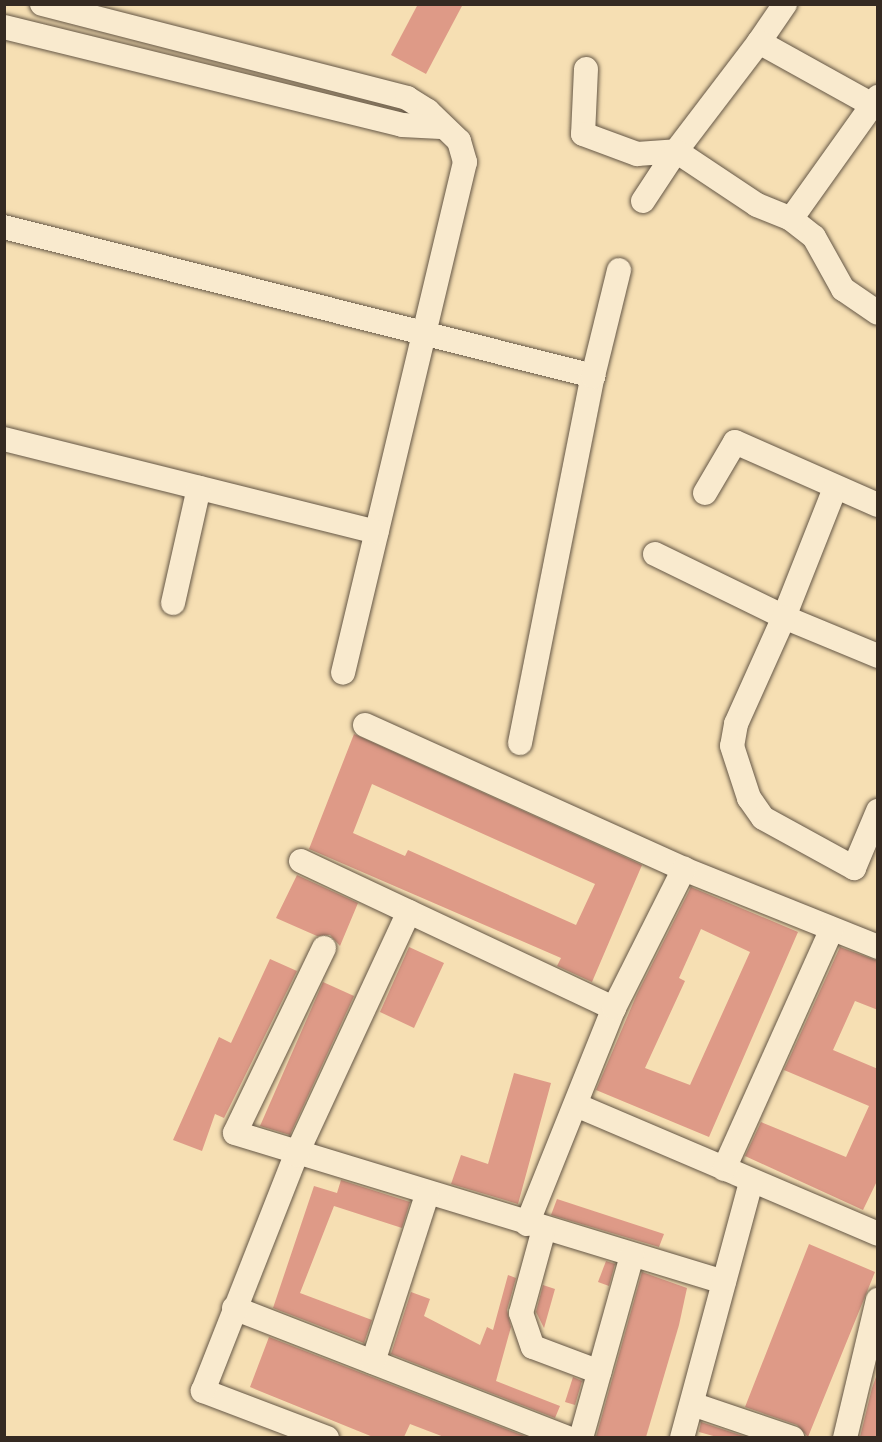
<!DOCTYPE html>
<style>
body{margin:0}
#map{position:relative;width:882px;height:1442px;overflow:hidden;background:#f6dfb3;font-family:"IM FELL French Canon",serif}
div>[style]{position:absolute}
.building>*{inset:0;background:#de9a87}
.roads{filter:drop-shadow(0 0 2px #655746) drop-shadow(0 0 2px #655746)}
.street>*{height:24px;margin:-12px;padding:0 12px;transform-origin:12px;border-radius:12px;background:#f9eace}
span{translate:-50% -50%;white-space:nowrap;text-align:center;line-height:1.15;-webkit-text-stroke:6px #f9eace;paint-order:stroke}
.frame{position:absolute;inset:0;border:6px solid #352a22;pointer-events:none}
</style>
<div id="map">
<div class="building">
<div style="clip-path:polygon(418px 4px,463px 4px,426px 74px,391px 55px)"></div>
<div style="clip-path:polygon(evenodd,354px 734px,642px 865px,592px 982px,557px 966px,561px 958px,309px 849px,354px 734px,372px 784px,595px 884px,576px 925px,408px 850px,405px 856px,353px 833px,372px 784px)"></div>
<div style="clip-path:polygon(297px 875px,358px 903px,340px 946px,330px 935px,317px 936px,276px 918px)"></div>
<div style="clip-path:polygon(evenodd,691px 887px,798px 932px,709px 1137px,596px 1090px,637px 994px,691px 887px,701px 929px,750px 952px,690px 1085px,645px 1068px,685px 981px,679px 978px,701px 929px)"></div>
<div style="clip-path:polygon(409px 947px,444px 963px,414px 1028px,380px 1012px)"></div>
<div style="clip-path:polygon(840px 947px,878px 961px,878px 1010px,855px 1001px,833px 1050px,878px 1069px,878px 1179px,863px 1210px,745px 1156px,761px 1122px,846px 1157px,869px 1106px,784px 1070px)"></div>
<div style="clip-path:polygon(270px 959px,297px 971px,224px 1118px,215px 1114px,202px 1151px,173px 1140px,219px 1037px,231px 1043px)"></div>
<div style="clip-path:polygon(323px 982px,354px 996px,290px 1135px,260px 1126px)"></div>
<div style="clip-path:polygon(514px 1073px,551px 1083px,518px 1204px,451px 1184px,461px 1155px,488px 1164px)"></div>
<div style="clip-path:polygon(341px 1180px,410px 1202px,402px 1228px,334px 1206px,300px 1293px,372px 1320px,364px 1343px,273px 1308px,314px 1186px,337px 1193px)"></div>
<div style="clip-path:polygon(557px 1199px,664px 1234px,659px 1247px,551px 1215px)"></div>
<div style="clip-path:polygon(809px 1244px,875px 1272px,808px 1437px,797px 1425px,745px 1407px)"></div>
<div style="clip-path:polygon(606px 1261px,615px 1264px,609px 1286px,598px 1282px)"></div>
<div style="clip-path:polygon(642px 1272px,687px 1288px,679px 1325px,646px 1437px,596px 1437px)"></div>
<div style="clip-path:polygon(508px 1275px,516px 1278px,507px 1310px,511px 1327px,496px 1381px,560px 1406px,555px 1418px,391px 1354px,411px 1292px,430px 1299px,424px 1316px,480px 1345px,487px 1327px,493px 1330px)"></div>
<div style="clip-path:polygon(543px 1285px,555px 1289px,544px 1328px,536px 1312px)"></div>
<div style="clip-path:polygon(269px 1337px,527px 1437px,444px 1437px,410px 1424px,404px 1437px,373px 1437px,250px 1387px)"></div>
<div style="clip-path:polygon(573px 1377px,582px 1381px,575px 1405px,565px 1402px)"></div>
<div style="clip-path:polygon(876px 1377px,878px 1437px,860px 1437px,872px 1388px)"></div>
<div style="clip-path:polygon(701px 1422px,746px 1437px,717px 1437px,699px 1432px)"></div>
</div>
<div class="roads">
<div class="street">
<div style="left:42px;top:4px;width:377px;rotate:14.4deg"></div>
<div style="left:407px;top:98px;width:25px;rotate:32deg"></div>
<div style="left:428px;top:111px;width:43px;rotate:44.1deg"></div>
<div style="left:459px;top:141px;width:22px;rotate:74deg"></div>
<div style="left:465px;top:162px;width:525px;rotate:103.43deg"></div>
<div style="left:4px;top:27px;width:410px;rotate:13.8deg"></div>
<div style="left:402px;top:125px;width:39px;rotate:3deg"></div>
<div style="left:759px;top:42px;width:46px;rotate:-55.6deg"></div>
<div style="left:586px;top:69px;width:65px;rotate:92.6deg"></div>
<div style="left:583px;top:134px;width:58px;rotate:20.3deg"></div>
<div style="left:637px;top:154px;width:39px;rotate:-4deg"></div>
<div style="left:676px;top:151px;width:137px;rotate:-52.7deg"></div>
<div style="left:759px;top:42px;width:136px;rotate:29deg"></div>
<div style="left:643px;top:201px;width:60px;rotate:-56.6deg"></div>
<div style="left:676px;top:151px;width:97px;rotate:33.7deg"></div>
<div style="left:757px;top:205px;width:37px;rotate:22deg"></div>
<div style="left:791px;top:219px;width:29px;rotate:38deg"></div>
<div style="left:814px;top:237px;width:60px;rotate:60.9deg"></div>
<div style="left:843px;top:289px;width:42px;rotate:34.4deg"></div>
<div style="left:791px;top:219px;width:150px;rotate:-54.5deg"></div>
<div style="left:4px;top:227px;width:608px;rotate:14.2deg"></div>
<div style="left:4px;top:439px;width:384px;rotate:14deg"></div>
<div style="left:705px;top:493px;width:59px;rotate:-59.5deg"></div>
<div style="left:735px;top:442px;width:156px;rotate:23.8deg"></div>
<div style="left:655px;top:554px;width:144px;rotate:26deg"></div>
<div style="left:784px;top:617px;width:139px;rotate:-68.4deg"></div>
<div style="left:173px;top:603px;width:118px;rotate:-77.3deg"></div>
<div style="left:878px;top:656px;width:102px;rotate:-157.5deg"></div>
<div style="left:784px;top:617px;width:117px;rotate:114.2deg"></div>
<div style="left:736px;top:724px;width:22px;rotate:100deg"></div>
<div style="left:732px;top:746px;width:55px;rotate:71.9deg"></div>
<div style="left:749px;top:798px;width:24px;rotate:55deg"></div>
<div style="left:763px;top:818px;width:104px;rotate:28.8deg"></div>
<div style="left:854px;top:868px;width:62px;rotate:-67.2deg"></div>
<div style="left:365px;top:725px;width:350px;rotate:24.3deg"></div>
<div style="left:684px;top:869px;width:209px;rotate:21.9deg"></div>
<div style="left:520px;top:743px;width:374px;rotate:-78.8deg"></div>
<div style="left:593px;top:376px;width:109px;rotate:-76.2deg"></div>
<div style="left:301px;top:861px;width:346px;rotate:25.2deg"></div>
<div style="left:324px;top:948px;width:205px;rotate:115.7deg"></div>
<div style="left:235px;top:1133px;width:511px;rotate:16.95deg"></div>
<div style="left:576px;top:1105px;width:328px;rotate:23.1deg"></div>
<div style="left:724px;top:1169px;width:263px;rotate:-65.8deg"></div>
<div style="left:527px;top:1224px;width:233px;rotate:-68.1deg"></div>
<div style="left:614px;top:1008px;width:156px;rotate:-63.3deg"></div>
<div style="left:544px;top:1229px;width:87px;rotate:105.3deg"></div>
<div style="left:521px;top:1313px;width:36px;rotate:71deg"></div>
<div style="left:533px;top:1347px;width:71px;rotate:20.7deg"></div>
<div style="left:234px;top:1308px;width:358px;rotate:21.3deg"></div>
<div style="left:373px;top:1362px;width:176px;rotate:-72.1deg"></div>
<div style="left:692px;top:1404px;width:106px;rotate:18.8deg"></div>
<div style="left:327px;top:1438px;width:133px;rotate:-159.2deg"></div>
<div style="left:203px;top:1391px;width:254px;rotate:-68.5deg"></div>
<div style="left:296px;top:1155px;width:268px;rotate:-65.1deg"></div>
<div style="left:581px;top:1438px;width:190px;rotate:-74.4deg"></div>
<div style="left:682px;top:1438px;width:265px;rotate:-74.9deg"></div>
<div style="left:845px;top:1438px;width:142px;rotate:-76.6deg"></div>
</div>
</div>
<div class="frame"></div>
</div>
